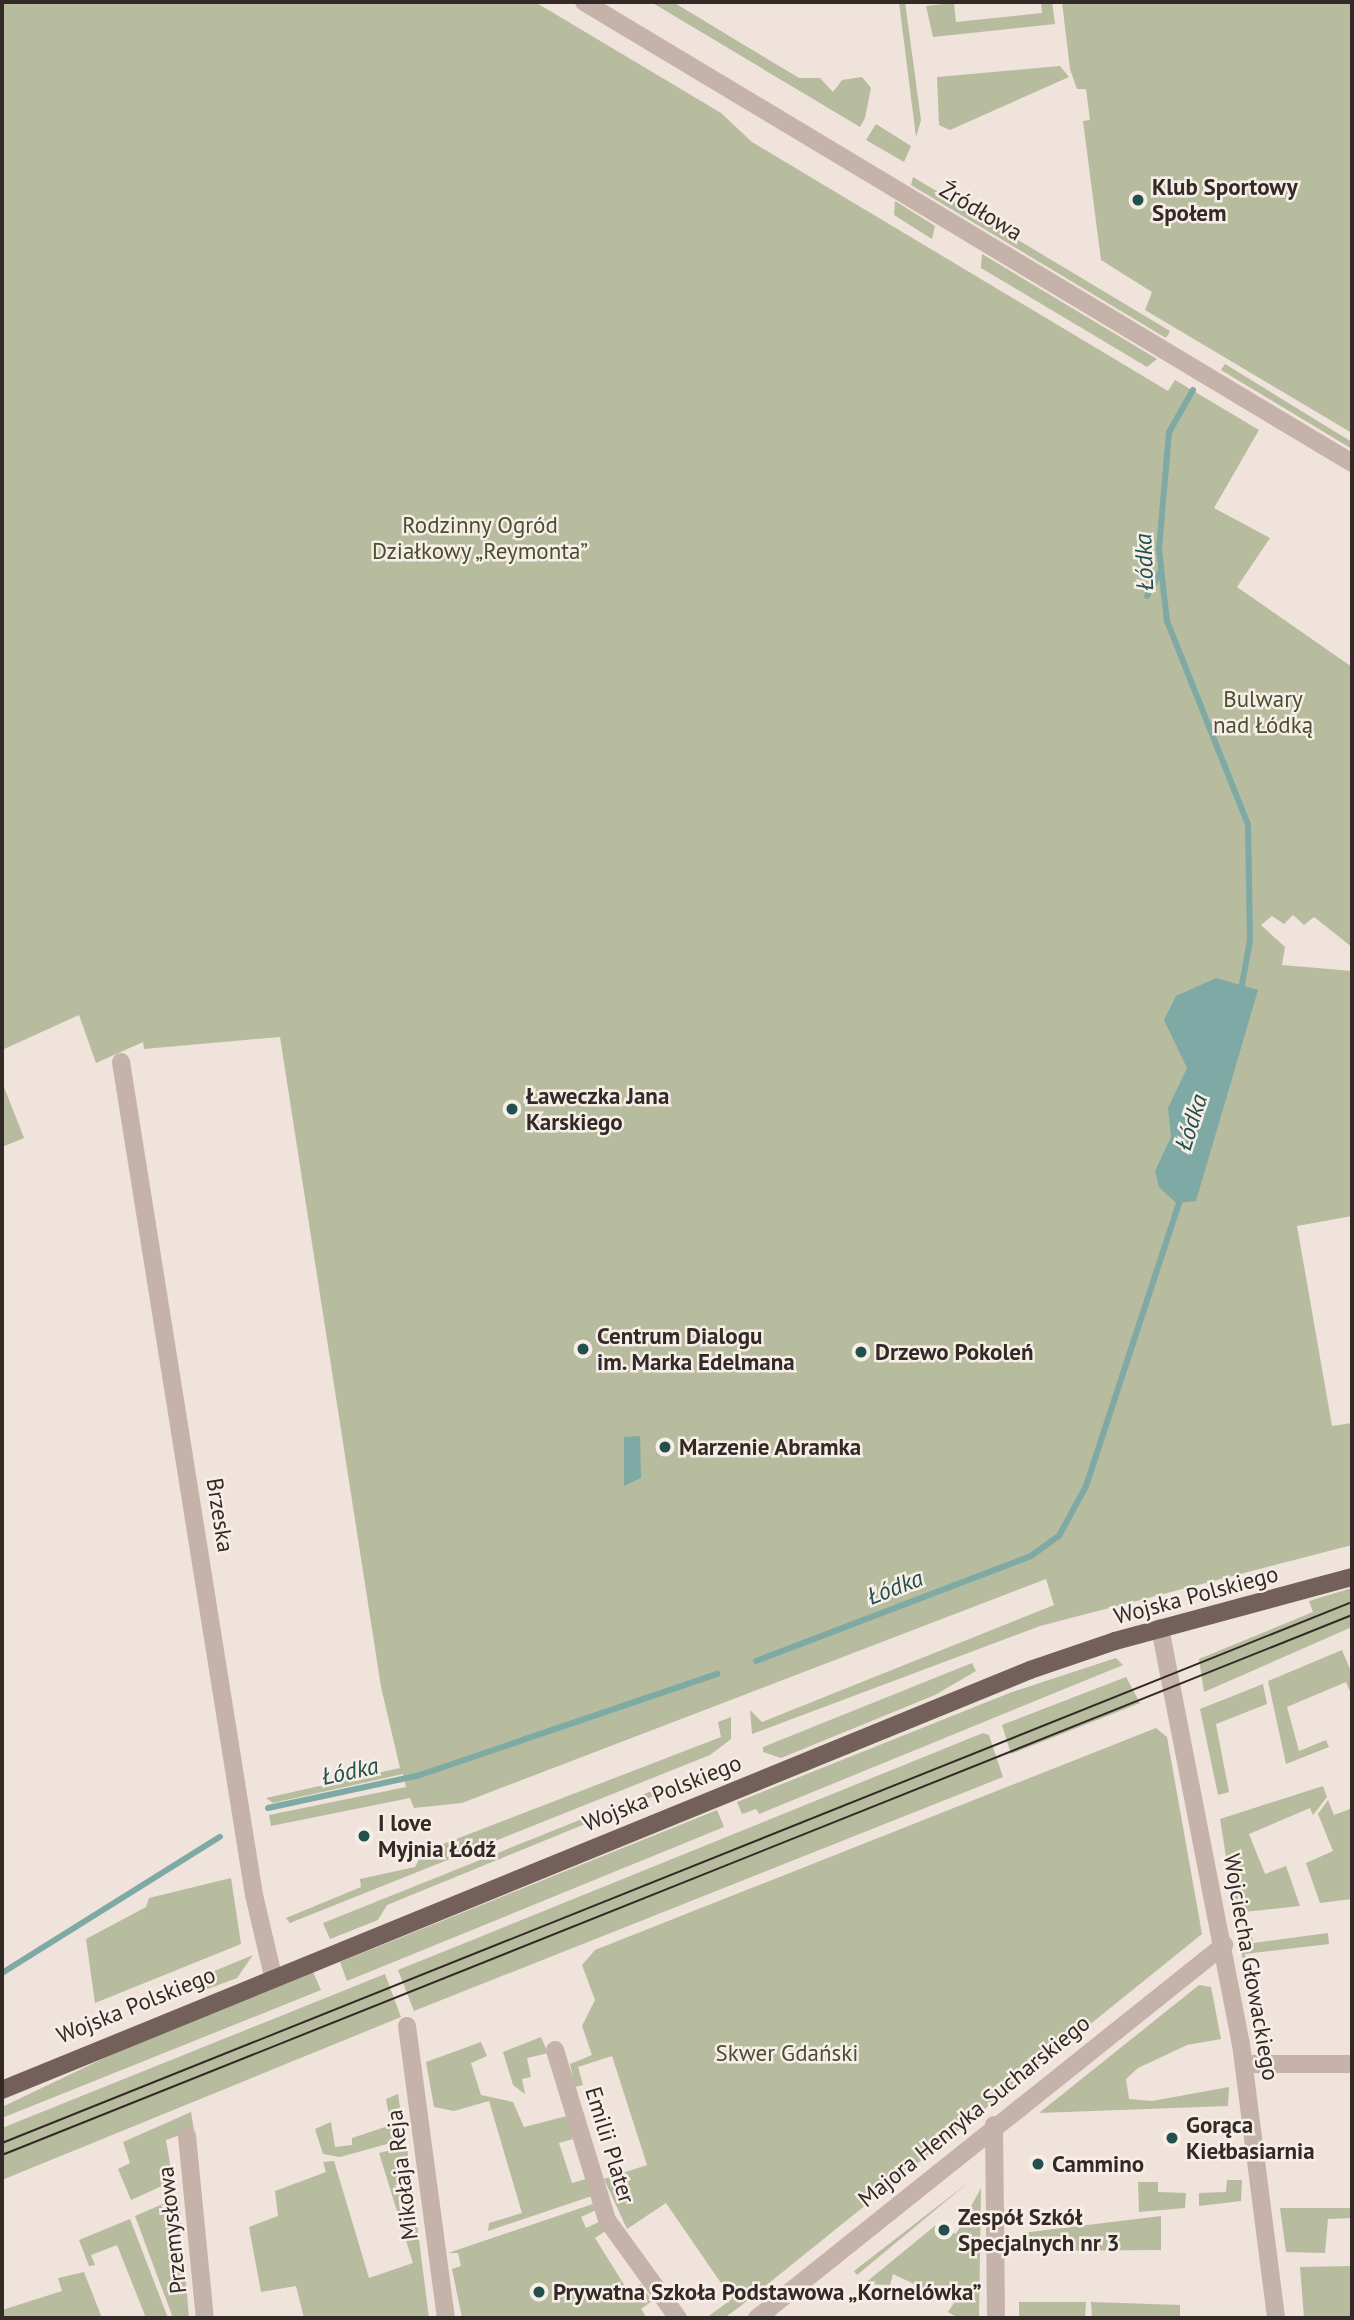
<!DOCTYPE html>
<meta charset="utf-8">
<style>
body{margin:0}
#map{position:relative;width:1354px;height:2320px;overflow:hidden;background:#efe3dc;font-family:"PT Sans",sans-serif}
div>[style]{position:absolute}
.green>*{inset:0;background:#b6bc9d}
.water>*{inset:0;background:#7ea9a5}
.stream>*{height:6px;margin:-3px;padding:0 3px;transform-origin:3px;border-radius:3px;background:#7ea9a5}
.minor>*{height:18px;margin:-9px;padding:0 9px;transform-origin:9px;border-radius:9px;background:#c5b2a9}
.major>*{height:18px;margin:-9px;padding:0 9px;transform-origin:9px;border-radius:9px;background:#74605b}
.tram>*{height:2px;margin:-1px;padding:0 1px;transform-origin:1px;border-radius:1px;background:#332a28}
.dots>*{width:19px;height:19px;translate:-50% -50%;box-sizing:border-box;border:4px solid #f7eee7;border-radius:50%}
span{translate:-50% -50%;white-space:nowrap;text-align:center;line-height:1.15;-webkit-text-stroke:5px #f7eee7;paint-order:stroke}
.poi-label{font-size:23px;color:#332a28;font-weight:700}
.left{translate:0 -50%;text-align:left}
.street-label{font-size:23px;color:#332a28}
.park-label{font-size:23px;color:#484f2e}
.water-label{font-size:24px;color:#22504d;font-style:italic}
.frame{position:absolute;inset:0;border:4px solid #332a28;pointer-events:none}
</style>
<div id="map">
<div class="green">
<div style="clip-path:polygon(2px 2px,535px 2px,721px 113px,752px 142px,1168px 391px,1175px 380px,1259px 430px,1214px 508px,1270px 538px,1237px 587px,1352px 667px,1352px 947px,1314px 917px,1304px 925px,1293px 915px,1284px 924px,1272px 916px,1261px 925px,1285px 947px,1282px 965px,1352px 971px,1352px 1216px,1297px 1226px,1332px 1426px,1352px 1423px,1352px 1545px,1040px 1626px,752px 1734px,750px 1710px,762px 1722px,1054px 1605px,1046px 1579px,462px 1803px,414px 1808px,410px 1798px,271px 1826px,269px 1815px,406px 1787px,403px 1774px,273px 1803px,266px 1798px,400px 1768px,381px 1687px,280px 1037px,144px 1049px,143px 1042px,96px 1063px,79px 1015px,2px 1050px)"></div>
<div style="clip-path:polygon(651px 2px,673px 2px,799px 78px,820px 78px,833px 92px,842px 80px,862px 77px,871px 88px,865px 118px,860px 127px)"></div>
<div style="clip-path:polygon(899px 2px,905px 2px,921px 120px,916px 137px)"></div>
<div style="clip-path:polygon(1041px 2px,1052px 2px,1055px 24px,933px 37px,926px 6px,954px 3px,956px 22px,1042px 13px)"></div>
<div style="clip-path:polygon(1062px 2px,1352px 2px,1352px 433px,1145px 310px,1152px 292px,1101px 260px,1083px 121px,1090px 120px,1086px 89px,1077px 89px,1070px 69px)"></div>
<div style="clip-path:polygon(1060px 66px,1069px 77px,950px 130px,939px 125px,937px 77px)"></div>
<div style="clip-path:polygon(876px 124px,911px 146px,904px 162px,866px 140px)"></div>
<div style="clip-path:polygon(913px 177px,1170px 331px,1166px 338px,911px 185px)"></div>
<div style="clip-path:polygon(895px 201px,935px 226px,932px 239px,894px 215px)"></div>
<div style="clip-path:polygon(982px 254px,1157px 359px,1147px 367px,981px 268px)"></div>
<div style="clip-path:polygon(1225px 364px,1352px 442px,1352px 449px,1221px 370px)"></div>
<div style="clip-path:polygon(2px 1082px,24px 1138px,2px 1147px)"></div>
<div style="clip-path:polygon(1352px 1588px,1352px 1627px,1204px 1692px,1199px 1659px,1313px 1612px,1309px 1601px)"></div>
<div style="clip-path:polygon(1342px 1650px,1352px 1674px,1352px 1696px,1346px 1682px,1287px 1707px,1299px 1751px,1326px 1740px,1329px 1747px,1286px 1764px,1268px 1681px)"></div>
<div style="clip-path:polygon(1116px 1658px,1123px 1665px,759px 1814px,756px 1809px,742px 1814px,737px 1802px,1012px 1692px)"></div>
<div style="clip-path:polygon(972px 1663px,976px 1671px,935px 1695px,781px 1758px,763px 1752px,763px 1747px)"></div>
<div style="clip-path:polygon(1126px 1677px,1140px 1703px,1011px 1754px,1002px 1725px)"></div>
<div style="clip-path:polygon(1263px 1684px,1267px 1704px,1216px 1724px,1229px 1792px,1218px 1795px,1200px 1709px)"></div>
<div style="clip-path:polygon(731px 1717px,731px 1739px,710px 1755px,290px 1923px,286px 1918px,361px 1887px,360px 1879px,415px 1867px,422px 1854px,438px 1846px,721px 1737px,718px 1722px)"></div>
<div style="clip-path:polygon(1156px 1728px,1167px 1737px,1202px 1934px,738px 2308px,724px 2318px,706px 2318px,732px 2299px,666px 2203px,627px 2229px,604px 2179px,647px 2165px,612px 2056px,578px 2067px,583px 2085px,575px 2087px,570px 2064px,592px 2055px,582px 2026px,595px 2000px,582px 1965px,595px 1950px)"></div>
<div style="clip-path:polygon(983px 1733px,989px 1735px,1003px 1777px,414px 2011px,398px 1970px)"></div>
<div style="clip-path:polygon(704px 1770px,709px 1783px,672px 1797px,661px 1793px,387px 1905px,378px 1920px,330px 1939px,323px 1923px)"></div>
<div style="clip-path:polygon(1323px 1786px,1327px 1797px,1313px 1815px,1310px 1808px,1249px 1834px,1265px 1874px,1286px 1866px,1300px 1906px,1235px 1913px,1220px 1819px)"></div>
<div style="clip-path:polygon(1328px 1800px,1334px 1815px,1350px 1809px,1352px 1814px,1352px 1899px,1320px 1903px,1306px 1863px,1333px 1851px,1318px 1814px)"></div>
<div style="clip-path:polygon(717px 1810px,724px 1827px,347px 1981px,340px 1962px)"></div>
<div style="clip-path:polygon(231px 1878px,241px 1944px,95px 2003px,86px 1939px,146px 1907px,149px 1898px)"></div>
<div style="clip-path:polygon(1250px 1925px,1253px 1943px,1328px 1933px,1329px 1944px,1245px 1954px,1257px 2026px,1238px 1936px)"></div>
<div style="clip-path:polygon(253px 1955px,237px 1978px,205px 1990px,195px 1986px,195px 1979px)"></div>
<div style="clip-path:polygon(313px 1972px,321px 1990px,2px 2118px,2px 2107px,113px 2054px)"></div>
<div style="clip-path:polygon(385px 1974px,401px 2017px,2px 2180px,2px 2128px)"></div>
<div style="clip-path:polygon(1199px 1985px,1211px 1987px,1221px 2039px,1187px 2045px,1138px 2068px,1126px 2079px,1129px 2099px,1152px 2101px,1229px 2087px,1228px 2106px,1039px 2113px)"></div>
<div style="clip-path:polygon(541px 2037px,548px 2053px,527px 2058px,531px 2077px,522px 2079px,525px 2094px,513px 2085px,503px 2052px)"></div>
<div style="clip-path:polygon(481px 2042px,487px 2056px,471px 2063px,481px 2095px,513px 2102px,524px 2127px,567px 2116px,573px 2139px,559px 2143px,572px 2183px,586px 2179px,592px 2196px,488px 2231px,489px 2223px,522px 2213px,489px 2101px,454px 2111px,434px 2107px,426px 2062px)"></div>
<div style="clip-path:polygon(398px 2094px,400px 2108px,392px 2110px,405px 2139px,340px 2157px,323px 2154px,315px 2129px,331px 2122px,335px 2147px,352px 2145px,352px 2138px,391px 2125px,386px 2099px)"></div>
<div style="clip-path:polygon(191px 2112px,194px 2130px,166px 2140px,173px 2181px,131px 2200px,118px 2169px,130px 2163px,123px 2142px)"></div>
<div style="clip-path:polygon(407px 2146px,429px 2318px,304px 2318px,296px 2286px,261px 2292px,249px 2227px,278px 2216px,275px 2191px,326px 2172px,323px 2162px,334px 2161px,369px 2278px,413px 2263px,379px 2153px)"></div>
<div style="clip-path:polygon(1227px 2180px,1242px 2180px,1241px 2201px,1199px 2206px,1199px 2193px,1226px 2192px)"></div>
<div style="clip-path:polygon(969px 2182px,857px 2275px,854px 2271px)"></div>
<div style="clip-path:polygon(1138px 2182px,1158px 2182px,1158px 2192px,1186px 2193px,1185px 2208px,1139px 2212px)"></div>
<div style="clip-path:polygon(981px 2188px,979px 2318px,958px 2318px,948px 2312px,954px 2303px,893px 2274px,890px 2285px,864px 2284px,936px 2225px,956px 2234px)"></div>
<div style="clip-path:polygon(179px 2197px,189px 2318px,173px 2318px,135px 2216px)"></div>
<div style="clip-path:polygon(593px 2204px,596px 2210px,581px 2217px,586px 2228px,601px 2221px,607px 2230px,595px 2238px,628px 2291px,641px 2284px,652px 2301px,641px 2309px,647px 2318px,462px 2318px,452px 2269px,461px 2266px,458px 2253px,448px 2253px)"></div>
<div style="clip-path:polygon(1280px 2208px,1352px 2208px,1352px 2218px,1328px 2219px,1325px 2253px,1286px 2252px)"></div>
<div style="clip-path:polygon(1161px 2216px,1161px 2250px,1022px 2251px,1022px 2233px)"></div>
<div style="clip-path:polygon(130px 2219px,168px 2318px,146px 2318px,117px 2245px,91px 2255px,95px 2265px,89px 2266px,79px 2240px)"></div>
<div style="clip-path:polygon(1352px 2266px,1352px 2318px,1304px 2318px,1300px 2267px)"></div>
<div style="clip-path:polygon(84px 2272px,102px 2318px,2px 2318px,2px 2310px,62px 2291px,58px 2278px)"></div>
<div style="clip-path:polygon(1019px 2302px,1086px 2302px,1085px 2318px,1019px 2318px)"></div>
<div style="clip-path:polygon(1091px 2302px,1180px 2305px,1180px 2318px,1092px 2318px)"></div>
</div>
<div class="water">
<div style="clip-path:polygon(1216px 978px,1258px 990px,1196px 1201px,1176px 1203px,1159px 1187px,1155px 1171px,1171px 1137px,1168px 1108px,1187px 1068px,1164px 1020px,1176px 996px)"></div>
<div style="clip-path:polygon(640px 1436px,641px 1478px,624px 1486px,624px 1437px)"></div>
</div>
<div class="stream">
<div style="left:1193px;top:390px;width:48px;rotate:119.7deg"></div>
<div style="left:1169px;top:432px;width:117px;rotate:94.9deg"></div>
<div style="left:1159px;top:549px;width:72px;rotate:83.7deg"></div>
<div style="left:1167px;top:621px;width:219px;rotate:68.3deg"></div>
<div style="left:1248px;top:825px;width:115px;rotate:89deg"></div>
<div style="left:1250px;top:940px;width:51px;rotate:100.2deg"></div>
<div style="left:1147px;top:596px;width:26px;rotate:-61deg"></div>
<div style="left:756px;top:1661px;width:294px;rotate:-20.9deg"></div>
<div style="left:1031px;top:1556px;width:34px;rotate:-36deg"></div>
<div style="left:1059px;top:1536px;width:57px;rotate:-61.6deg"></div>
<div style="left:1086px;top:1486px;width:304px;rotate:-71.8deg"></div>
<div style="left:268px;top:1808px;width:156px;rotate:-12.2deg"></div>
<div style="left:420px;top:1775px;width:314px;rotate:-18.8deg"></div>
<div style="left:2px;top:1973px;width:257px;rotate:-32deg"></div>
</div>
<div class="minor">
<div style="left:584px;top:2px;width:896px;rotate:30.97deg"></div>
<div style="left:121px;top:1062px;width:844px;rotate:80.93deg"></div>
<div style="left:254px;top:1895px;width:83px;rotate:76.8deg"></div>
<div style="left:1160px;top:1628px;width:424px;rotate:79deg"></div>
<div style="left:1241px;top:2044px;width:276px;rotate:82.7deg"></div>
<div style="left:407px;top:2026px;width:295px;rotate:82.4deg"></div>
<div style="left:555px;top:2050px;width:178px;rotate:73deg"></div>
<div style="left:607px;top:2220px;width:121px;rotate:54.1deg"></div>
<div style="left:1244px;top:2064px;width:108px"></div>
<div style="left:994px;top:2125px;width:193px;rotate:89.4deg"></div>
<div style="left:187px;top:2136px;width:183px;rotate:84.4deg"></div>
<div style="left:757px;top:2318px;width:598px;rotate:-38.61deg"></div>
</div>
<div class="major">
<div style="left:2px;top:2090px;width:1110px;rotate:-22.22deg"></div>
<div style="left:1030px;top:1670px;width:90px;rotate:-18.8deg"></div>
<div style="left:1115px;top:1641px;width:245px;rotate:-15.1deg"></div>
</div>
<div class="tram">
<div style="left:2px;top:2143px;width:1454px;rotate:-21.84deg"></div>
<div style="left:2px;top:2155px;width:1454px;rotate:-21.8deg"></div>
</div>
<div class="dots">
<div style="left:1138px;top:200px;background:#22504d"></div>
<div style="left:512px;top:1109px;background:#22504d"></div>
<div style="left:583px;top:1349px;background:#22504d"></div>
<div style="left:861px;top:1352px;background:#22504d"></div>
<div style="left:665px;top:1447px;background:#22504d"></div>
<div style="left:364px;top:1836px;background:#22504d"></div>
<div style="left:1172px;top:2138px;background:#22504d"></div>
<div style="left:1038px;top:2164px;background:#22504d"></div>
<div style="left:944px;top:2230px;background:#22504d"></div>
<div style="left:539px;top:2292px;background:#22504d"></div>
</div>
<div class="poi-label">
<span class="left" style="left:1152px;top:200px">Klub Sportowy<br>Społem</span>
<span class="left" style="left:526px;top:1109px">Ławeczka Jana<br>Karskiego</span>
<span class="left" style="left:597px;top:1349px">Centrum Dialogu<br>im. Marka Edelmana</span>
<span class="left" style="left:875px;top:1352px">Drzewo Pokoleń</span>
<span class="left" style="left:679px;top:1447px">Marzenie Abramka</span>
<span class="left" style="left:378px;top:1836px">I love<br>Myjnia Łódź</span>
<span class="left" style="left:1186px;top:2138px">Gorąca<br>Kiełbasiarnia</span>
<span class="left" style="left:1052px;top:2164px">Cammino</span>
<span class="left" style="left:958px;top:2230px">Zespół Szkół<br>Specjalnych nr 3</span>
<span class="left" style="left:553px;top:2292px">Prywatna Szkoła Podstawowa „Kornelówka”</span>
</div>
<div class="street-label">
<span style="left:981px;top:211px;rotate:31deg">Źródłowa</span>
<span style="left:220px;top:1515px;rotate:81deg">Brzeska</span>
<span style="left:1196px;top:1595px;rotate:-15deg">Wojska Polskiego</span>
<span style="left:662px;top:1793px;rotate:-22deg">Wojska Polskiego</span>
<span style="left:1251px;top:1967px;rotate:80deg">Wojciecha Głowackiego</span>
<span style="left:136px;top:2005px;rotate:-22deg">Wojska Polskiego</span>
<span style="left:974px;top:2111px;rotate:-39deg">Majora Henryka Sucharskiego</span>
<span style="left:610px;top:2145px;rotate:73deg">Emilii Plater</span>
<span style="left:402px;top:2175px;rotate:-97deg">Mikołaja Reja</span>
<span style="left:172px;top:2230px;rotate:-96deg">Przemysłowa</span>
</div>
<div class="park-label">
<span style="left:480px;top:538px">Rodzinny Ogród<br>Działkowy „Reymonta”</span>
<span style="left:1263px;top:712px">Bulwary<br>nad Łódką</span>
<span style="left:787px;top:2053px">Skwer Gdański</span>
</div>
<div class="water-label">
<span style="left:1144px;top:562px;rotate:-92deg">Łódka</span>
<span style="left:1191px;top:1122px;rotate:-72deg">Łódka</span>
<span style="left:895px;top:1587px;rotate:-21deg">Łódka</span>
<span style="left:350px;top:1771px;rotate:-12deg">Łódka</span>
</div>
<div class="frame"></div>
</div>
